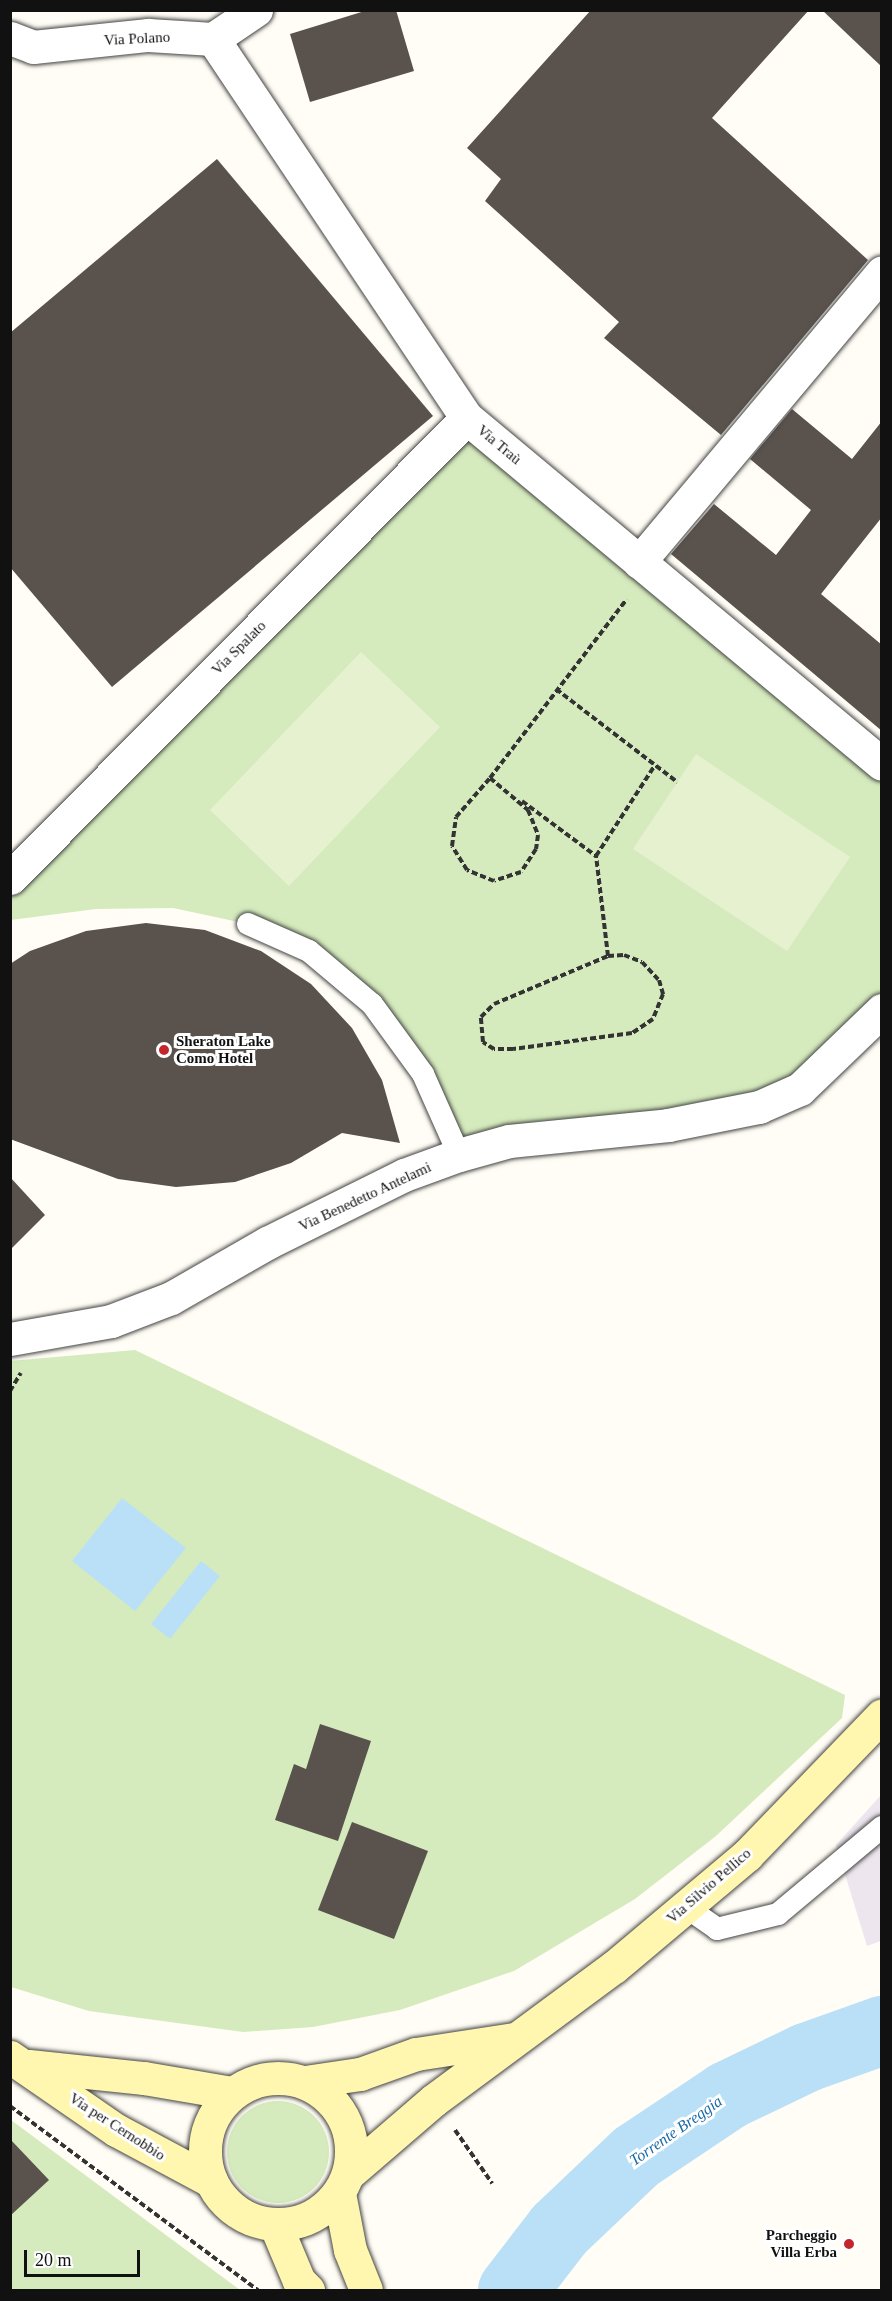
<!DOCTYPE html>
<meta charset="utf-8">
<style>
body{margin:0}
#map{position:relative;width:892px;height:2301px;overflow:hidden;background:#fffdf5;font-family:Georgia,serif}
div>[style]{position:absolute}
.industrial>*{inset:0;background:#eee6ef}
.green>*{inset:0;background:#d5ebbd}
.round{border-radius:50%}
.pitch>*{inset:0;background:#e6f2cf}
.water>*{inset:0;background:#b9e0f7}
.river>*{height:69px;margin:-34.5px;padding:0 34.5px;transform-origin:34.5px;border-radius:34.5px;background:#b9e0f7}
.building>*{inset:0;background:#5a524d}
.path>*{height:4px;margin-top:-2px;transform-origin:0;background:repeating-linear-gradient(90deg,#333 0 6px,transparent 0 9px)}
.roads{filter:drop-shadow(0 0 2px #444) drop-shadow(0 0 2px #444)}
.lane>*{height:22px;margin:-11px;padding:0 11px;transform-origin:11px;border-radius:11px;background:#fff}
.street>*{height:33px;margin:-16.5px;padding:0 16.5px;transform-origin:16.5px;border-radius:16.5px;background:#fff}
.secondary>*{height:33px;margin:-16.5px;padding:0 16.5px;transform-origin:16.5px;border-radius:16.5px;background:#fff6b0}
.secondary>.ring{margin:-16.5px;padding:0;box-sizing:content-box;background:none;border:33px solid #fff6b0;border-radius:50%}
.dots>*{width:16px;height:16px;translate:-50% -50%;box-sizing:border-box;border:3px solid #fff;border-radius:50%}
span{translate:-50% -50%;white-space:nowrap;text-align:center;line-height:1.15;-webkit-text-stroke:6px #fff;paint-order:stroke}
.street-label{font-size:15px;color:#111}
.poi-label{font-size:15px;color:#111;font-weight:700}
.left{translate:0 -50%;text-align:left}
.right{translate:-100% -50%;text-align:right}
.water-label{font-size:16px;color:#1768a6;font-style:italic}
.frame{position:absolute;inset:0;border:12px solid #111;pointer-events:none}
.scale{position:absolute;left:24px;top:2250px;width:116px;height:27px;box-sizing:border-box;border:3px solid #111;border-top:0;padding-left:8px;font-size:18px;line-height:21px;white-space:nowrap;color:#111;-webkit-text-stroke:4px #fff;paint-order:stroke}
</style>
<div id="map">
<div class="industrial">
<div style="clip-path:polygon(881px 1795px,881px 1941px,867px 1946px,836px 1845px)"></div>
</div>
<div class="green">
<div style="clip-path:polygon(467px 418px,881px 764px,881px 1010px,800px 1089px,459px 1155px,372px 1004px,248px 924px,173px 908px,96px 909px,11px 920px,10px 878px)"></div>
<div style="clip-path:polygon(135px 1350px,845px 1695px,842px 1718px,716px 1836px,635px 1899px,514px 1971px,400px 2010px,313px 2027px,243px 2032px,89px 2011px,11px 1987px,10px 1361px)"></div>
<div class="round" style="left:227px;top:2101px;width:102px;height:102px"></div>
<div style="clip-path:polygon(11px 2120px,240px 2290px,11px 2290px)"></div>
</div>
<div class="pitch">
<div style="clip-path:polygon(361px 652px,440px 727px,289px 886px,210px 810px)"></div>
<div style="clip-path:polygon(696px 754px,850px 857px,787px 951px,633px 849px)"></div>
</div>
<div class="water">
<div style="clip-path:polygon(122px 1498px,186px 1548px,135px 1611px,72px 1561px)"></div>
<div style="clip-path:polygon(201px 1561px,220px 1576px,170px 1639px,151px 1624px)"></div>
</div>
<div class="river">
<div style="left:512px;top:2290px;width:77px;rotate:-52.4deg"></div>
<div style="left:559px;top:2229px;width:106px;rotate:-43.5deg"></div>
<div style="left:636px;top:2156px;width:110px;rotate:-33.8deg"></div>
<div style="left:727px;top:2095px;width:88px;rotate:-25.7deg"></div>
<div style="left:806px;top:2057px;width:81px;rotate:-19.6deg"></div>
</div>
<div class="building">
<div style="clip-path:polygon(368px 10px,396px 10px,414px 71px,310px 102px,290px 34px)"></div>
<div style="clip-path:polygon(591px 10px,809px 10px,712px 118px,868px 260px,721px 435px,604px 338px,619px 322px,485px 201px,501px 179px,467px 148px)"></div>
<div style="clip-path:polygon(822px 10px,882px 10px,882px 67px)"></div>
<div style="clip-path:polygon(217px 159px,433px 416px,112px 687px,10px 567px,10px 333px)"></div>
<div style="clip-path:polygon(792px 409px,852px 459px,882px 421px,882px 517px,821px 594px,882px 645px,882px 731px,671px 554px,714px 504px,776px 555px,811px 510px,750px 459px)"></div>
<div style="clip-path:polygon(146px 923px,205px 930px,261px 951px,311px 984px,352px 1028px,382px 1080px,400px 1143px,342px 1133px,291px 1163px,235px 1182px,176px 1187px,118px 1179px,10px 1139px,10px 964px,30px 951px,86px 931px)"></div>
<div style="clip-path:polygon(10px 1177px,45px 1215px,10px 1250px)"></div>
<div style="clip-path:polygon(320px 1724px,371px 1741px,338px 1841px,275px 1820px,294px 1764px,306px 1769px)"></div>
<div style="clip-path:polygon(352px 1822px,428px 1851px,394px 1939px,318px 1910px)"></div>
<div style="clip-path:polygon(10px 2139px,49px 2180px,10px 2216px)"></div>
</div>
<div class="path">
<div style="left:556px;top:689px;width:153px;rotate:37.5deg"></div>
<div style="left:490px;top:778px;width:50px;rotate:40.1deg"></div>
<div style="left:528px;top:810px;width:27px;rotate:68deg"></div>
<div style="left:538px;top:835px;width:14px;rotate:98deg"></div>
<div style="left:536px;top:849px;width:27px;rotate:123deg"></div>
<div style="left:521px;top:872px;width:28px;rotate:162deg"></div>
<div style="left:494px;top:881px;width:29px;rotate:-158deg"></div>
<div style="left:467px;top:870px;width:28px;rotate:-122deg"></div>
<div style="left:452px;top:846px;width:29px;rotate:-82deg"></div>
<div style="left:456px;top:817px;width:52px;rotate:-48.9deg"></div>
<div style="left:490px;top:778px;width:225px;rotate:-52.6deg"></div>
<div style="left:522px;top:801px;width:92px;rotate:36.6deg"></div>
<div style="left:624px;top:955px;width:19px;rotate:21deg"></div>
<div style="left:642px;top:962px;width:25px;rotate:47deg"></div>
<div style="left:659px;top:980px;width:15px;rotate:74deg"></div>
<div style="left:663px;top:994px;width:27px;rotate:112deg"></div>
<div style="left:653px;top:1019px;width:25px;rotate:146deg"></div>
<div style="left:632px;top:1033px;width:120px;rotate:172.3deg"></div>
<div style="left:513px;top:1049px;width:19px;rotate:180deg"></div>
<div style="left:494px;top:1049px;width:13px;rotate:-148deg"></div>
<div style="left:483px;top:1042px;width:25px;rotate:-95deg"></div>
<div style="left:481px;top:1017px;width:18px;rotate:-45deg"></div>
<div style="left:494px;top:1004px;width:124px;rotate:-22.8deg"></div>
<div style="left:608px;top:956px;width:16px;rotate:-4deg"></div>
<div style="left:608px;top:956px;width:101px;rotate:-96.8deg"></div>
<div style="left:596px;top:856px;width:108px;rotate:-57deg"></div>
<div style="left:10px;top:1391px;width:21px;rotate:-59deg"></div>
<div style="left:10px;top:2106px;width:309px;rotate:36.6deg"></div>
<div style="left:455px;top:2130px;width:65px;rotate:55.1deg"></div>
</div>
<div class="roads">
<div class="lane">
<div style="left:248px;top:924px;width:67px;rotate:23.9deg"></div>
<div style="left:309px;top:951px;width:82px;rotate:40.1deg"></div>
<div style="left:372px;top:1004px;width:87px;rotate:53.9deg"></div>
<div style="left:423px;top:1074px;width:89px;rotate:66deg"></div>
<div style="left:686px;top:1907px;width:38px;rotate:35deg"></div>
<div style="left:717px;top:1929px;width:63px;rotate:-13.8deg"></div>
<div style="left:778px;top:1914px;width:136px;rotate:-39.9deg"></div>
</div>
<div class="street">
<div style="left:10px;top:38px;width:25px;rotate:21deg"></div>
<div style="left:33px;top:47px;width:116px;rotate:-6deg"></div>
<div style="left:148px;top:35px;width:65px;rotate:3.5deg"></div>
<div style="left:213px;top:39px;width:52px;rotate:-34deg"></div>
<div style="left:213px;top:39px;width:456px;rotate:56.2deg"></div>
<div style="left:467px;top:418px;width:540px;rotate:39.82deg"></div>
<div style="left:639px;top:562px;width:378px;rotate:-50deg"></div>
<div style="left:10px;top:878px;width:648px;rotate:-45.19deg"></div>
<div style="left:10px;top:1339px;width:103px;rotate:-10.1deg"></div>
<div style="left:111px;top:1321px;width:64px;rotate:-21deg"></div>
<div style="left:171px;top:1298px;width:111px;rotate:-29.8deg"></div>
<div style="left:267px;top:1243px;width:153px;rotate:-26.4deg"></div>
<div style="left:404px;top:1175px;width:59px;rotate:-20deg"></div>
<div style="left:459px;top:1155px;width:52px;rotate:-15.6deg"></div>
<div style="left:509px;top:1141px;width:160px;rotate:-5.7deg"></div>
<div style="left:668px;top:1125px;width:93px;rotate:-11.2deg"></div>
<div style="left:759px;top:1107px;width:45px;rotate:-23.7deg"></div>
<div style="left:800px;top:1089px;width:114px;rotate:-43.9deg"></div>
</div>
<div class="secondary">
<div style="left:10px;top:2057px;width:129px;rotate:34.6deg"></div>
<div style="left:116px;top:2130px;width:108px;rotate:28.2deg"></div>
<div style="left:29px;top:2066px;width:116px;rotate:6deg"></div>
<div style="left:144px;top:2078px;width:89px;rotate:9.7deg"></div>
<div class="ring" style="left:205px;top:2078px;width:113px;height:113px"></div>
<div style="left:305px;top:2082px;width:56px;rotate:-8.3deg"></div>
<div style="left:360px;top:2074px;width:59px;rotate:-19.7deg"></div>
<div style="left:416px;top:2054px;width:99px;rotate:-8.7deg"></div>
<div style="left:348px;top:2174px;width:113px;rotate:-40.7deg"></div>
<div style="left:434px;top:2100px;width:224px;rotate:-36.5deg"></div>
<div style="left:614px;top:1967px;width:174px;rotate:-40.1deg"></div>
<div style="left:747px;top:1855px;width:194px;rotate:-46deg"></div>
<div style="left:339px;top:2193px;width:58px;rotate:79.1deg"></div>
<div style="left:350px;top:2250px;width:43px;rotate:68.2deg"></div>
<div style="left:275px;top:2224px;width:62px;rotate:67.2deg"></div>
<div style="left:299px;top:2281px;width:13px;rotate:45deg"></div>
</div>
</div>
<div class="dots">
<div style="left:164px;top:1050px;background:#c4262e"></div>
<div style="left:849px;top:2244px;background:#c4262e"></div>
</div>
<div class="street-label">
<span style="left:137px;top:39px;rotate:-3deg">Via Polano</span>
<span style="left:499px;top:445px;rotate:40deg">Via Traù</span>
<span style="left:239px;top:648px;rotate:-45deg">Via Spalato</span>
<span style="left:365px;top:1197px;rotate:-25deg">Via Benedetto Antelami</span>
<span style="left:709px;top:1886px;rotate:-41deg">Via Silvio Pellico</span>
<span style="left:117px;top:2127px;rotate:33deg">Via per Cernobbio</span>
</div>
<div class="poi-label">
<span class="left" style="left:176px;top:1050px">Sheraton Lake<br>Como Hotel</span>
<span class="right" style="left:837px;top:2244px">Parcheggio<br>Villa Erba</span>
</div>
<div class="water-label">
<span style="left:676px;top:2131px;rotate:-35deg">Torrente Breggia</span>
</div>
<div class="frame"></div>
<div class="scale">20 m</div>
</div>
